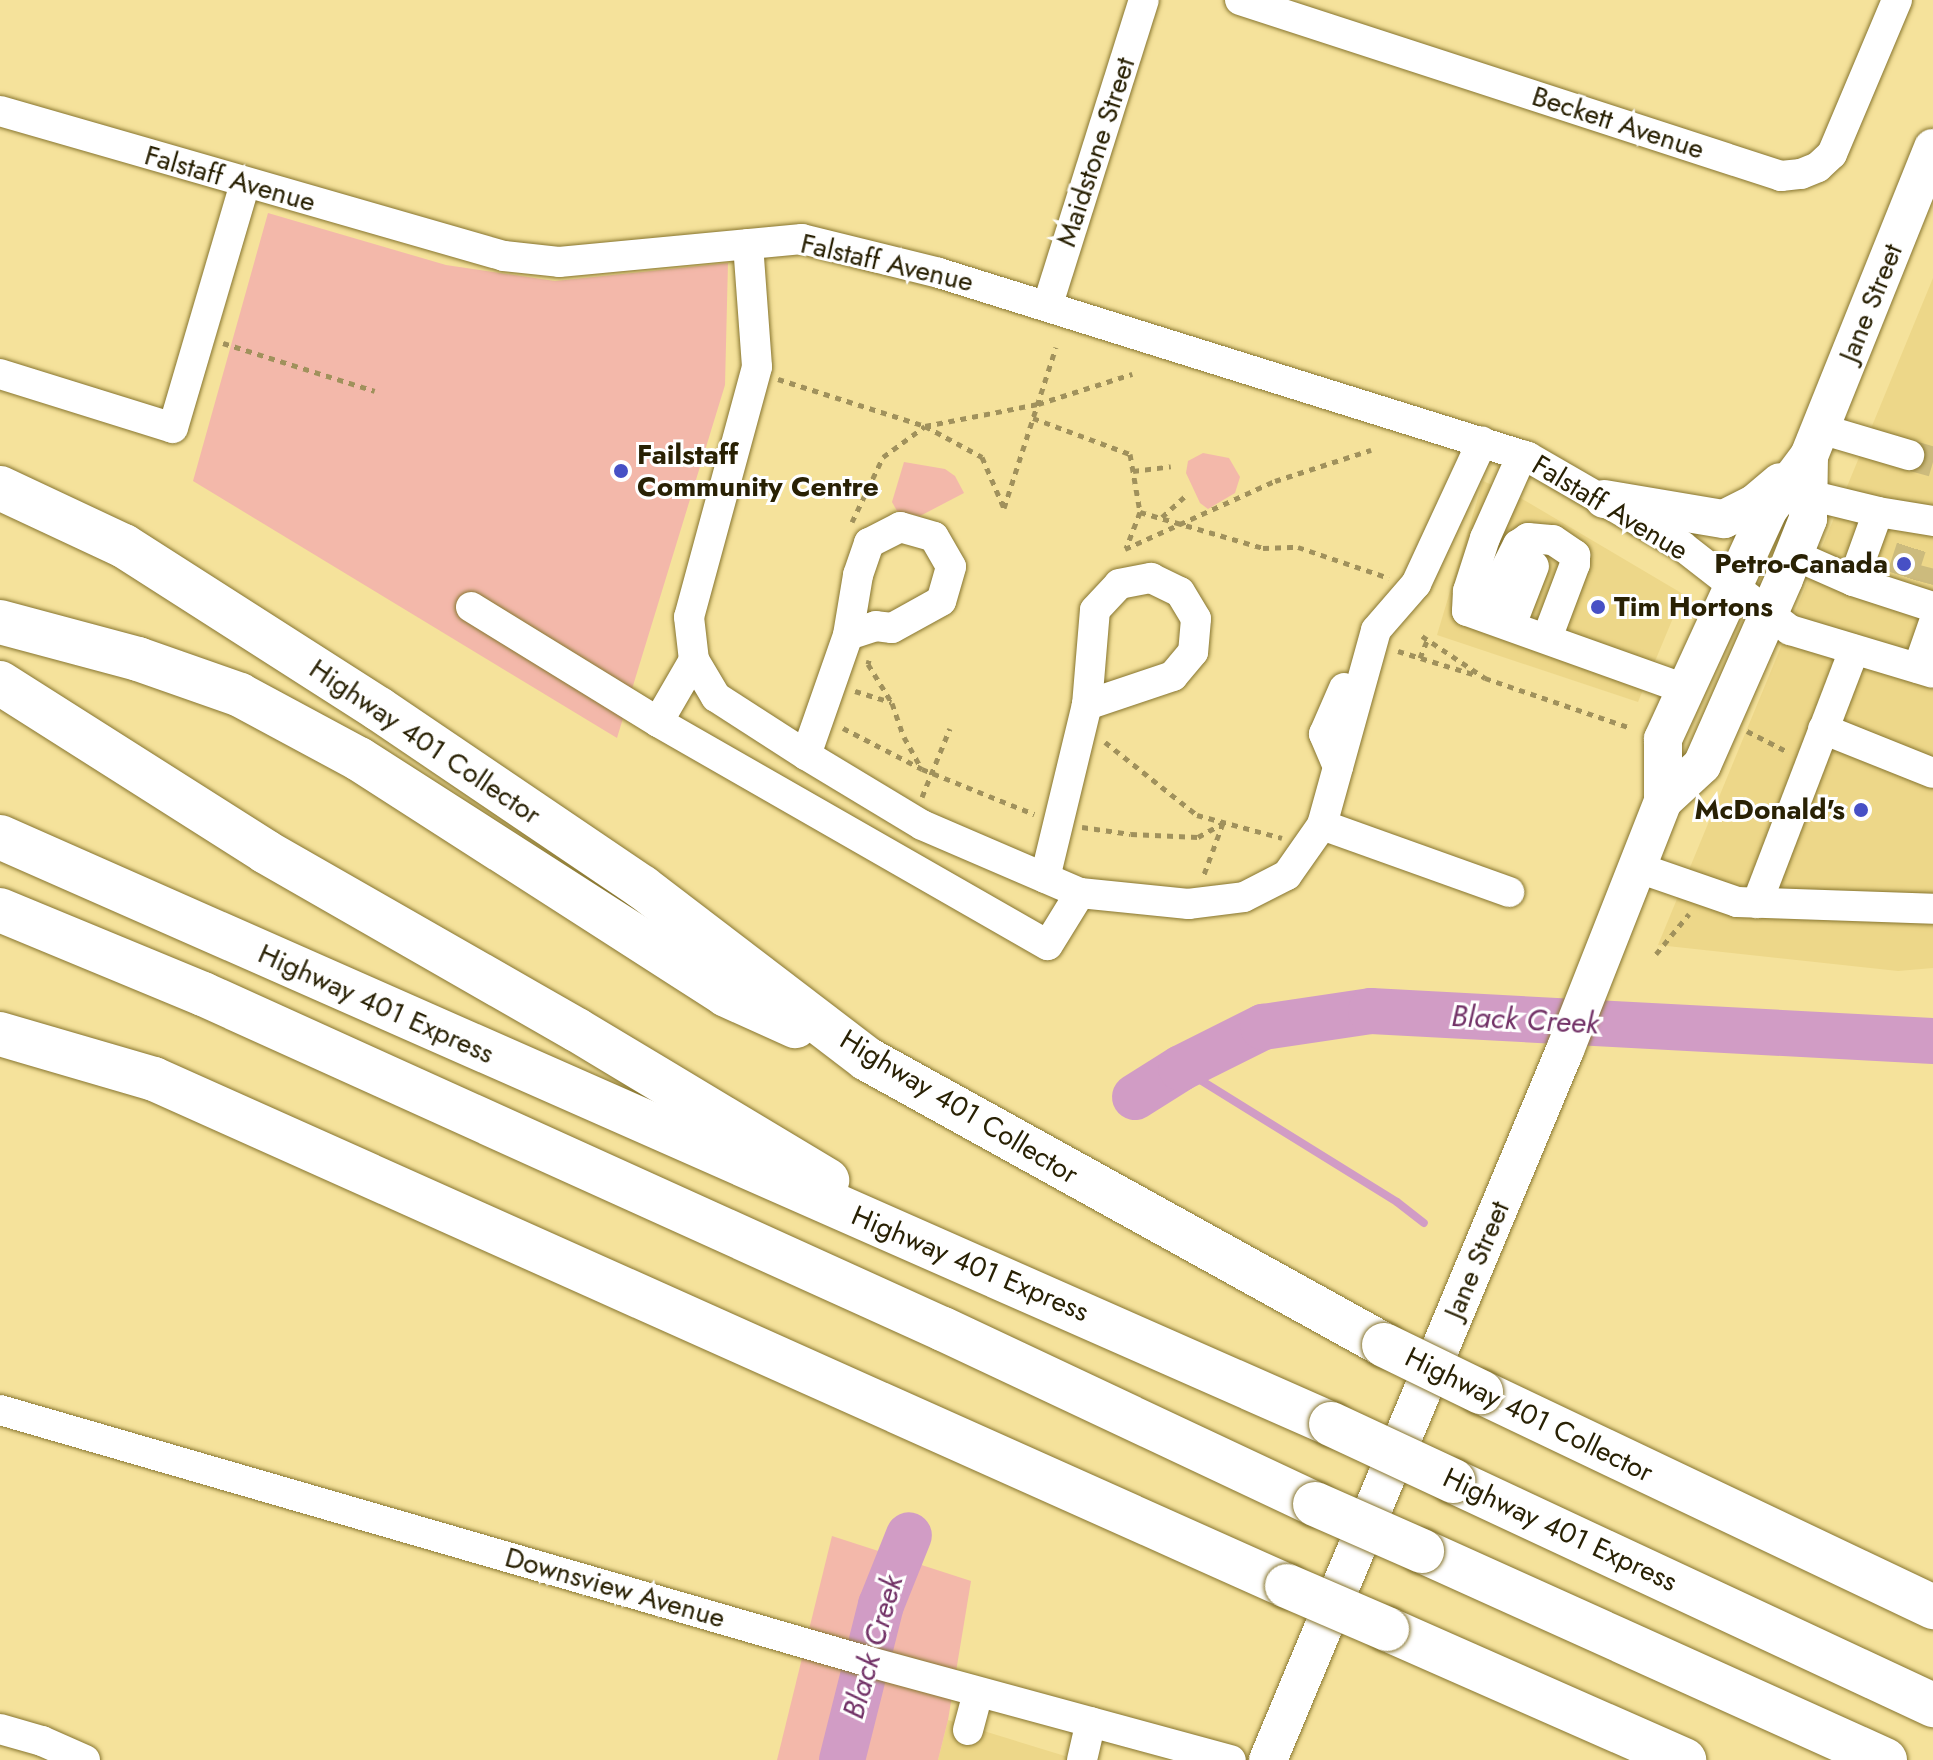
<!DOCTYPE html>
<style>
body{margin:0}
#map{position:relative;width:1933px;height:1760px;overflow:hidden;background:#f5e29b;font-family:Jost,sans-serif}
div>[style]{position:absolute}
.built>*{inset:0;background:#edd789}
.green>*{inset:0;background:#f3b8aa}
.stream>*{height:8px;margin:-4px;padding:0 4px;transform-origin:4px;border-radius:4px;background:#d19cc5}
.river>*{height:46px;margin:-23px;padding:0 23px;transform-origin:23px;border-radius:23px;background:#d19cc5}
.minor-tunnel>*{height:30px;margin-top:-15px;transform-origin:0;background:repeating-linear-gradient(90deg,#ccbb7d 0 30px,transparent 0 45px)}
.path>*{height:5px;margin-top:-2.5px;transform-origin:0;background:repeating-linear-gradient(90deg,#a0915c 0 6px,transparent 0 12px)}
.roads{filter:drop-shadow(0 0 2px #87752f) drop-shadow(0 0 2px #87752f)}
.minor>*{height:30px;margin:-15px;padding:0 15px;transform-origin:15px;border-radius:15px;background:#fff}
.major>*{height:38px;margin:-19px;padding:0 19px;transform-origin:19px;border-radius:19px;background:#fff}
.highway>*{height:44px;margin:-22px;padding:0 22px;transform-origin:22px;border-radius:22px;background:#fff}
.bridges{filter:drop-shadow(0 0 2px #87752f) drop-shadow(0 0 2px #87752f)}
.highway-bridge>*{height:44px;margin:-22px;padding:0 22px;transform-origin:22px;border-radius:22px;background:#fff}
.dots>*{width:22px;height:22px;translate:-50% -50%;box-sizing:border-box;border:4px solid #fff;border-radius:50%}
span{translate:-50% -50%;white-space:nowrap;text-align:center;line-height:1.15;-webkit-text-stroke:6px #fff;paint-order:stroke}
.street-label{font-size:28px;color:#292104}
.poi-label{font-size:28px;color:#292104;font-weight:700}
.left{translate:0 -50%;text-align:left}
.right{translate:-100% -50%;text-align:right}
.water-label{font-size:30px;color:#723267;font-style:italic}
</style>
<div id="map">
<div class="built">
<div style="clip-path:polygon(1933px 278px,1933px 968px,1898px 971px,1658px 945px)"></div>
<div style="clip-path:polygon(1483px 481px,1519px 497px,1683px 594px,1638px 702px,1437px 635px)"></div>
<div style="clip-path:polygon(948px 1720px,1078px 1760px,938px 1760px)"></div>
</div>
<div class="green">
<div style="clip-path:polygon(268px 213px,446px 265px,555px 281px,728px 263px,725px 385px,617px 738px,193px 481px)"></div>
<div style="clip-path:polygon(1203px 453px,1229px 458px,1240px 477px,1235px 493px,1208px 509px,1200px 503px,1186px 473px,1188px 461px)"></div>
<div style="clip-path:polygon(904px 462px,945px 469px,955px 476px,964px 493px,920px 516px,897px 511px,892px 502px)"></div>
<div style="clip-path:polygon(832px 1536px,971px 1581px,948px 1720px,938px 1760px,777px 1760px)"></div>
</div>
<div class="stream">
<div style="left:1181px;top:1068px;width:254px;rotate:31.8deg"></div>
<div style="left:1397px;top:1202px;width:34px;rotate:38deg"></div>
</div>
<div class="river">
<div style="left:1135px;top:1097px;width:54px;rotate:-32.2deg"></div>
<div style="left:1181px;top:1068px;width:92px;rotate:-26.6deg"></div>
<div style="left:1263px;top:1027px;width:109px;rotate:-8.4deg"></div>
<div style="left:1371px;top:1011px;width:563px;rotate:3.06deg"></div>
<div style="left:842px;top:1760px;width:160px;rotate:-75.9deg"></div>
<div style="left:881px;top:1605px;width:75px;rotate:-68.2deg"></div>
</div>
<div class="minor-tunnel">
<div style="left:1909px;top:455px;width:25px;rotate:16deg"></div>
<div style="left:1902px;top:576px;width:40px;rotate:-72deg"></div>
<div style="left:1929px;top:584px;width:16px;rotate:-75deg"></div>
</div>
<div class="path">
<div style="left:223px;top:343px;width:159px;rotate:17.5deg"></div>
<div style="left:778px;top:379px;width:154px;rotate:17.7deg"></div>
<div style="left:925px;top:426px;width:65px;rotate:28.5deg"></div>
<div style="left:982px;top:457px;width:56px;rotate:66.7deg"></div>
<div style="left:1004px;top:508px;width:169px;rotate:-72.1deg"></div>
<div style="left:1033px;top:418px;width:103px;rotate:20.4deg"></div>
<div style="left:1130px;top:454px;width:59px;rotate:80.2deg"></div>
<div style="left:1140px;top:512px;width:39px;rotate:111deg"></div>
<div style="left:1133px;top:471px;width:38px;rotate:-7deg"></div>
<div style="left:1140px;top:512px;width:128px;rotate:16.3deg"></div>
<div style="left:1263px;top:548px;width:35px;rotate:-2deg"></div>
<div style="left:1298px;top:547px;width:96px;rotate:18.8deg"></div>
<div style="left:1162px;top:517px;width:30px;rotate:-42deg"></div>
<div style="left:852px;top:522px;width:72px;rotate:-64.5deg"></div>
<div style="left:883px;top:457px;width:52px;rotate:-36.4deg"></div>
<div style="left:925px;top:426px;width:115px;rotate:-11deg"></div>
<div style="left:1038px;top:404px;width:99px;rotate:-17.7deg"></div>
<div style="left:1125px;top:549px;width:165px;rotate:-24.4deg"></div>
<div style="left:1275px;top:481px;width:101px;rotate:-17.9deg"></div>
<div style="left:1422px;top:636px;width:76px;rotate:33.7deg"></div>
<div style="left:1485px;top:678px;width:154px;rotate:18.9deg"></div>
<div style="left:1398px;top:651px;width:82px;rotate:17.1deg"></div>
<div style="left:1420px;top:658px;width:18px;rotate:-68deg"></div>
<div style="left:869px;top:660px;width:4px;rotate:104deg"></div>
<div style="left:868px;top:664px;width:46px;rotate:58.4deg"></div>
<div style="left:892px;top:703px;width:36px;rotate:71deg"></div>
<div style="left:904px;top:737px;width:35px;rotate:61deg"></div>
<div style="left:855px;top:691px;width:38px;rotate:17deg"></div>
<div style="left:843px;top:728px;width:89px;rotate:27.4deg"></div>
<div style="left:922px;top:769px;width:121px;rotate:21.9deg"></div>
<div style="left:1747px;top:731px;width:46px;rotate:27.1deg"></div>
<div style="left:1105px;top:742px;width:117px;rotate:38.4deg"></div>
<div style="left:1197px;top:815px;width:88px;rotate:15.1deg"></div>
<div style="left:922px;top:797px;width:74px;rotate:-67.9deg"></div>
<div style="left:1082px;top:827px;width:49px;rotate:8.1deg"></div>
<div style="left:1131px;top:834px;width:67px;rotate:2.6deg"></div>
<div style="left:1198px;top:837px;width:29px;rotate:-29deg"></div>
<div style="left:1223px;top:823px;width:58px;rotate:110.3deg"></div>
<div style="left:1656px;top:954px;width:52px;rotate:-50.5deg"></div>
</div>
<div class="roads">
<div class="minor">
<div style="left:1240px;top:0;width:569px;rotate:18.02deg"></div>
<div style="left:1781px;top:176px;width:20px;rotate:-6deg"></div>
<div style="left:1801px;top:174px;width:18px;rotate:-22deg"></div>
<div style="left:1818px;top:167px;width:19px;rotate:-43deg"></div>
<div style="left:1832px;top:154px;width:167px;rotate:-67.1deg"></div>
<div style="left:0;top:111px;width:524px;rotate:16.05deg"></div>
<div style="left:504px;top:256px;width:55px;rotate:6.2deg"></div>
<div style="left:559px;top:262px;width:244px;rotate:-5.4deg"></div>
<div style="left:802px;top:239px;width:141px;rotate:13.9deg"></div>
<div style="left:939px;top:273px;width:617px;rotate:17.35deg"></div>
<div style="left:1528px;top:457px;width:178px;rotate:30deg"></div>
<div style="left:1682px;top:546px;width:137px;rotate:37.9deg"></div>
<div style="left:1790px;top:630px;width:149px;rotate:16.7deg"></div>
<div style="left:748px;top:244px;width:123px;rotate:85.8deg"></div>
<div style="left:757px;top:367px;width:259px;rotate:105.2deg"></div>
<div style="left:689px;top:617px;width:43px;rotate:83.4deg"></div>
<div style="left:694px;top:660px;width:43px;rotate:59.3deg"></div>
<div style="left:716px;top:697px;width:107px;rotate:32.8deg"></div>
<div style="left:806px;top:755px;width:135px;rotate:31.1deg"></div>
<div style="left:922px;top:825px;width:172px;rotate:23.3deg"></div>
<div style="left:1080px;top:893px;width:109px;rotate:5.8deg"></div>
<div style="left:1188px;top:904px;width:56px;rotate:-7.1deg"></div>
<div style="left:1244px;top:897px;width:48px;rotate:-27.1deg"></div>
<div style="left:1287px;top:875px;width:61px;rotate:-55deg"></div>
<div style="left:1322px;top:825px;width:202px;rotate:-74.5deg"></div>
<div style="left:1376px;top:630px;width:61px;rotate:-49deg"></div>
<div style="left:1416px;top:584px;width:157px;rotate:-65.1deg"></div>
<div style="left:1048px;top:304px;width:319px;rotate:-72.5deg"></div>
<div style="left:0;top:374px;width:181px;rotate:17.3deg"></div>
<div style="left:173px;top:428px;width:254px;rotate:-73.6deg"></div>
<div style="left:1821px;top:429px;width:92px;rotate:16.5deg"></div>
<div style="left:1522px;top:455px;width:91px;rotate:114deg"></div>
<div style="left:1485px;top:538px;width:56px;rotate:107.8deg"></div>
<div style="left:1468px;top:591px;width:20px;rotate:93deg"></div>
<div style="left:1467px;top:611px;width:232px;rotate:19.7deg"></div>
<div style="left:1809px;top:495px;width:71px;rotate:13.8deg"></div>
<div style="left:1794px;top:555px;width:64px;rotate:23.8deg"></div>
<div style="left:1853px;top:581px;width:84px;rotate:18deg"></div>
<div style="left:1853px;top:581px;width:73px;rotate:-70.1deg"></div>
<div style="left:1878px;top:512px;width:56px;rotate:9.3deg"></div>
<div style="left:471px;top:607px;width:220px;rotate:31.6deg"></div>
<div style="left:658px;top:722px;width:72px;rotate:-59.9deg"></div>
<div style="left:1491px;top:617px;width:45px;rotate:-74.4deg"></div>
<div style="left:1503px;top:574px;width:33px;rotate:-63deg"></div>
<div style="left:1518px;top:545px;width:12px;rotate:-35deg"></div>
<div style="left:1528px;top:538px;width:25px;rotate:5deg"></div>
<div style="left:1553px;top:540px;width:27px;rotate:34deg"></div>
<div style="left:1575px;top:555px;width:9px;rotate:90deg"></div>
<div style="left:1575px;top:564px;width:79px;rotate:110.7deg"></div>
<div style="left:1511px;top:625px;width:63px;rotate:-68.7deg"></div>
<div style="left:1918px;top:668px;width:46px;rotate:-70.8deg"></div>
<div style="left:658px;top:722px;width:449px;rotate:29.8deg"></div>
<div style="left:1048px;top:945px;width:61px;rotate:-58.4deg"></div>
<div style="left:1823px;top:729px;width:118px;rotate:21.8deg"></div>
<div style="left:806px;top:755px;width:127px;rotate:-70.7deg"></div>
<div style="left:848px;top:635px;width:61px;rotate:-80.5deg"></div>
<div style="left:858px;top:575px;width:34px;rotate:-71deg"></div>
<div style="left:869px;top:543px;width:35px;rotate:-27deg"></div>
<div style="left:900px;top:527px;width:35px;rotate:16deg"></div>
<div style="left:934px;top:537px;width:34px;rotate:60deg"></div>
<div style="left:951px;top:567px;width:35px;rotate:106deg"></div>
<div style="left:941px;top:601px;width:56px;rotate:151.1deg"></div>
<div style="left:892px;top:628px;width:16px;rotate:-173deg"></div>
<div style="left:876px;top:626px;width:29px;rotate:162deg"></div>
<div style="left:1338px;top:767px;width:36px;rotate:-113deg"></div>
<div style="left:1324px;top:734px;width:50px;rotate:-66.5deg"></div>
<div style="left:1322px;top:825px;width:199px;rotate:19.7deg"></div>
<div style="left:1636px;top:867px;width:107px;rotate:19.1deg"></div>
<div style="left:1737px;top:902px;width:196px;rotate:2deg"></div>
<div style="left:1045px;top:878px;width:178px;rotate:-76.4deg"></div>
<div style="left:1087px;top:705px;width:95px;rotate:-85.2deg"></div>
<div style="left:1095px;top:610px;width:35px;rotate:-47deg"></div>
<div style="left:1119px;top:584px;width:33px;rotate:-11deg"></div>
<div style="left:1151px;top:578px;width:32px;rotate:26deg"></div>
<div style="left:1180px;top:592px;width:31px;rotate:59deg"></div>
<div style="left:1196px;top:619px;width:33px;rotate:95deg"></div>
<div style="left:1193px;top:652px;width:31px;rotate:130deg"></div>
<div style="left:1173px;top:676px;width:91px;rotate:161.4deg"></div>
<div style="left:1757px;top:903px;width:271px;rotate:-69deg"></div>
<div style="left:0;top:1410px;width:902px;rotate:16.16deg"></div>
<div style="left:866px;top:1661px;width:378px;rotate:15.2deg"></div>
<div style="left:0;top:1729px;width:44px;rotate:15.9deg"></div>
<div style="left:42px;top:1741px;width:47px;rotate:23.8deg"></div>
<div style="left:968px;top:1730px;width:39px;rotate:-75deg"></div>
<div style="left:1082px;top:1760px;width:39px;rotate:-77deg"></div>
</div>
<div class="major">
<div style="left:1604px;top:499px;width:122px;rotate:9.5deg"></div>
<div style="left:1724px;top:519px;width:34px;rotate:-27deg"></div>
<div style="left:1754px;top:504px;width:34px;rotate:-40deg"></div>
<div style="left:1663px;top:801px;width:53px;rotate:-42.7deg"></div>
<div style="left:1702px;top:765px;width:203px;rotate:-66.2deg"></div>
<div style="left:1784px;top:579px;width:65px;rotate:-68.2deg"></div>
<div style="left:1808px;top:519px;width:63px;rotate:-89.1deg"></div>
<div style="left:1268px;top:1760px;width:770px;rotate:-67.3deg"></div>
<div style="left:1565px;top:1050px;width:268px;rotate:-68.5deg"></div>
<div style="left:1663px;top:801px;width:62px;rotate:-90deg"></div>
<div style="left:1663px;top:739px;width:253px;rotate:-65.3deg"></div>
<div style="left:1769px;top:509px;width:66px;rotate:-53deg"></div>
<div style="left:1809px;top:456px;width:332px;rotate:-68.1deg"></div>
</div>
<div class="highway">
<div style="left:0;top:488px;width:137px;rotate:25.1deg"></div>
<div style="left:124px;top:546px;width:303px;rotate:32.6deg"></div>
<div style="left:379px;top:709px;width:318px;rotate:34.1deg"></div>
<div style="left:642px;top:887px;width:283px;rotate:37.4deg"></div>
<div style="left:867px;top:1059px;width:591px;rotate:28.95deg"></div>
<div style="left:0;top:622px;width:143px;rotate:15deg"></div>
<div style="left:138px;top:659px;width:108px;rotate:19.4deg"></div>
<div style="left:240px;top:695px;width:135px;rotate:28.3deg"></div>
<div style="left:359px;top:759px;width:436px;rotate:32.7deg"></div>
<div style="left:726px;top:995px;width:76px;rotate:24.2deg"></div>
<div style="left:0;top:683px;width:315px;rotate:32.4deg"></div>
<div style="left:266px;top:852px;width:358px;rotate:29.8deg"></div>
<div style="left:577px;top:1030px;width:292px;rotate:31deg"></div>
<div style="left:0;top:837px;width:1455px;rotate:23.8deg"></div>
<div style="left:0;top:910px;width:220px;rotate:22.5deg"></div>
<div style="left:203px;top:994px;width:812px;rotate:24.36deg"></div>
<div style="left:943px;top:1329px;width:411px;rotate:25.2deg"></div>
<div style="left:0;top:1034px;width:160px;rotate:16.3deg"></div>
<div style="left:154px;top:1079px;width:1241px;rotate:24.11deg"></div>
<div style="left:1481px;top:1392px;width:501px;rotate:25.44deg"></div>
<div style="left:1453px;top:1481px;width:530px;rotate:25.02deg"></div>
<div style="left:1422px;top:1551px;width:508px;rotate:24.29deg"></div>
<div style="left:1387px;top:1629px;width:325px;rotate:23.8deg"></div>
</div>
</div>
<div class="bridges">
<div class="highway-bridge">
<div style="left:1384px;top:1345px;width:108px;rotate:25.9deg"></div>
<div style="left:1331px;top:1424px;width:135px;rotate:25deg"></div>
<div style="left:1315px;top:1504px;width:117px;rotate:23.7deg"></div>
<div style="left:1287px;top:1586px;width:109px;rotate:23.3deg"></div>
</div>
</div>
<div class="dots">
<div style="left:621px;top:471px;background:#4750c5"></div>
<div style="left:1904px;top:564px;background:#4750c5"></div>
<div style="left:1598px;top:607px;background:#4750c5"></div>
<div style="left:1861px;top:810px;background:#4750c5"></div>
</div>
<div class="street-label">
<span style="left:1618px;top:123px;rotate:18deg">Beckett Avenue</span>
<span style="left:1096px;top:152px;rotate:-72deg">Maidstone Street</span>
<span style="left:230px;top:179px;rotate:16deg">Falstaff Avenue</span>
<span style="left:887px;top:263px;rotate:13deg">Falstaff Avenue</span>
<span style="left:1871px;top:303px;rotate:-68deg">Jane Street</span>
<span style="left:1610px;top:508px;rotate:31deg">Falstaff Avenue</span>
<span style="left:425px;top:742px;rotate:34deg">Highway 401 Collector</span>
<span style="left:376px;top:1004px;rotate:24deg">Highway 401 Express</span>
<span style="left:959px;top:1107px;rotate:31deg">Highway 401 Collector</span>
<span style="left:1477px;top:1260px;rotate:-67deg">Jane Street</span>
<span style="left:970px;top:1264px;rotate:23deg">Highway 401 Express</span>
<span style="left:1529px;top:1415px;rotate:26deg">Highway 401 Collector</span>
<span style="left:1560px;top:1530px;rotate:25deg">Highway 401 Express</span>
<span style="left:615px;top:1588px;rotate:16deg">Downsview Avenue</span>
</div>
<div class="poi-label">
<span class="left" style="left:637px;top:471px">Failstaff<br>Community Centre</span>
<span class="right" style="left:1888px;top:564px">Petro-Canada</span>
<span class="left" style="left:1614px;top:607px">Tim Hortons</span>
<span class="right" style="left:1845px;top:810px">McDonald's</span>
</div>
<div class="water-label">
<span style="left:1525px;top:1020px;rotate:3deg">Black Creek</span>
<span style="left:873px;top:1647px;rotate:-74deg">Black Creek</span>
</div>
</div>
